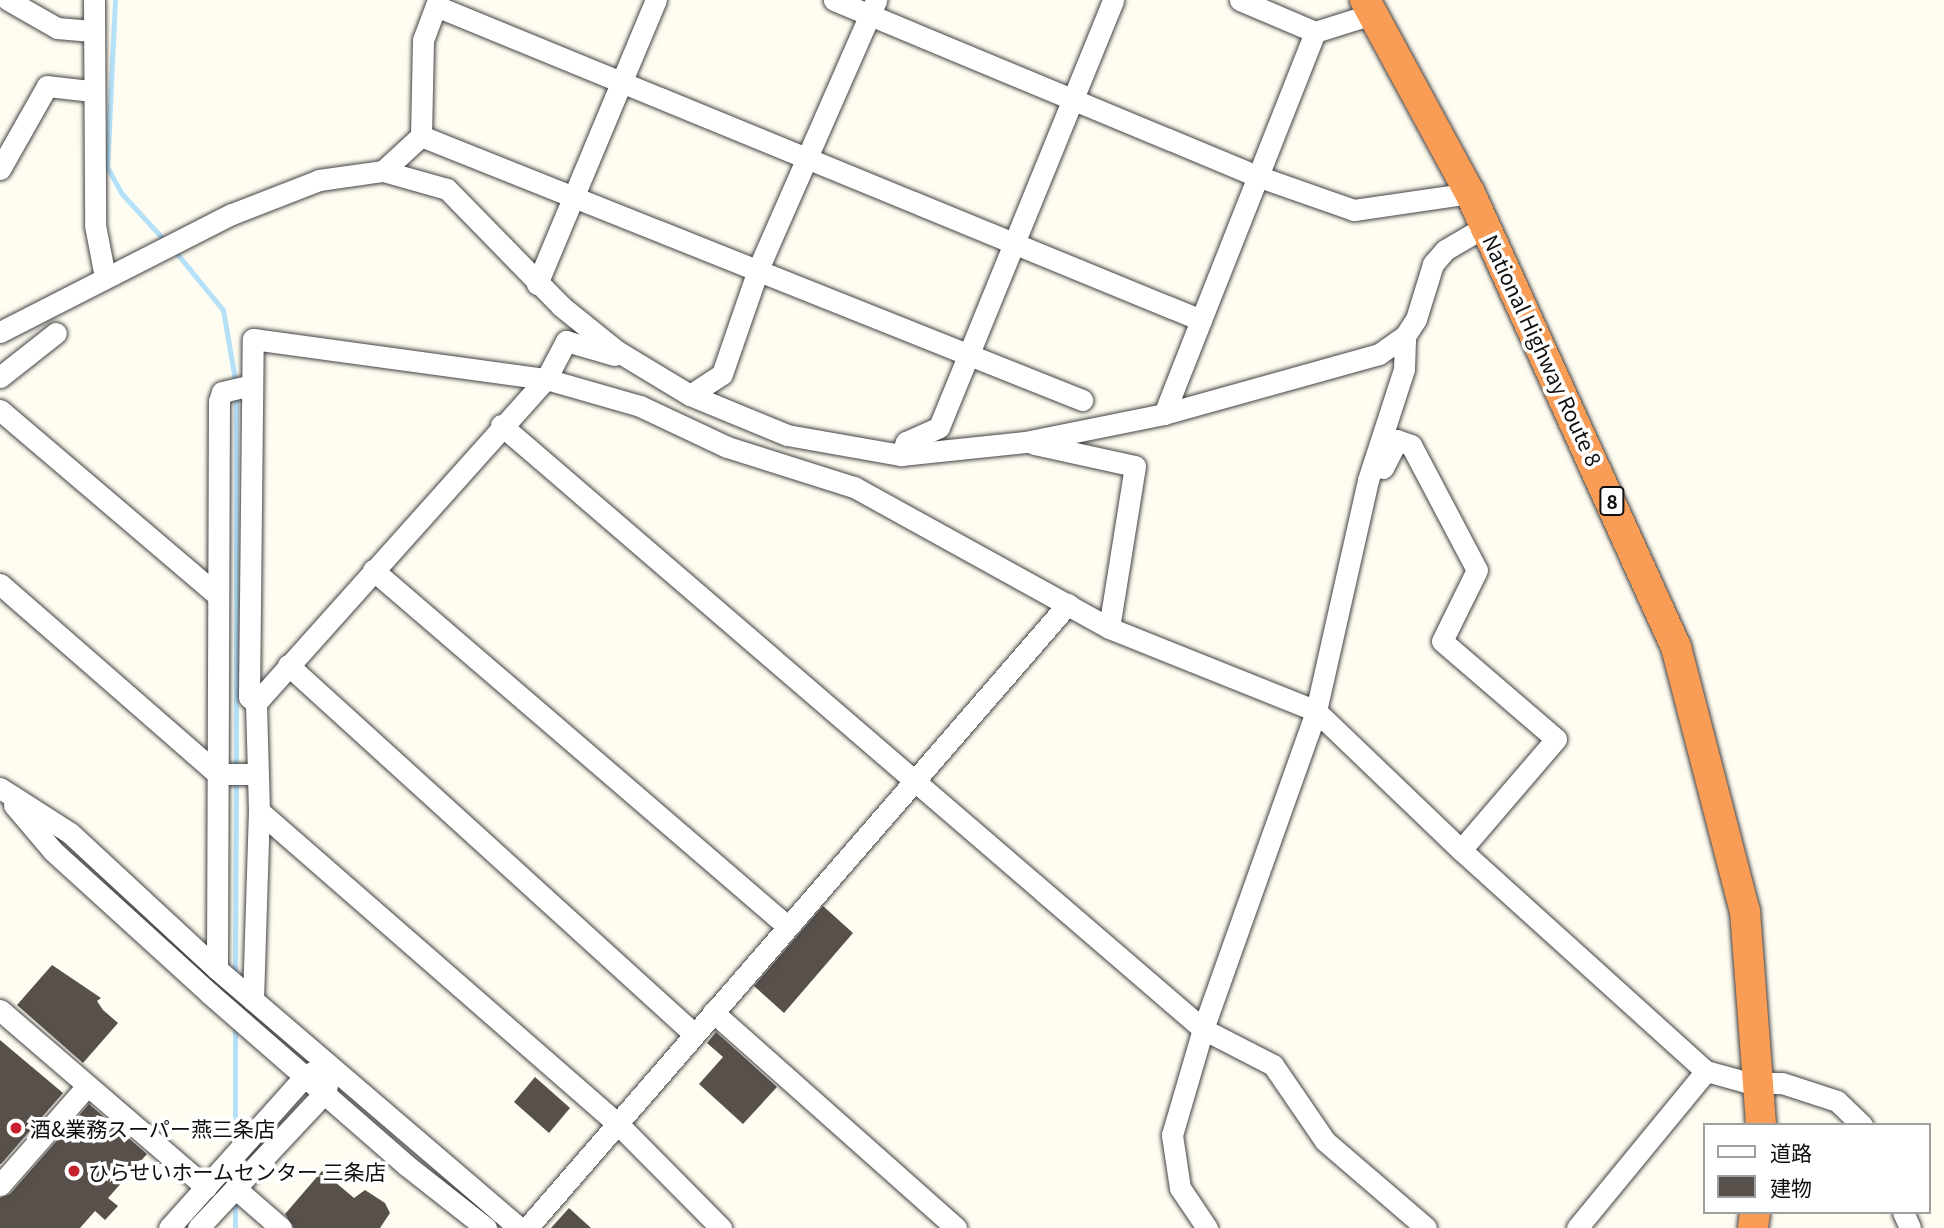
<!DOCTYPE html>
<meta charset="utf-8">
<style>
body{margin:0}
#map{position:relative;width:1944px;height:1228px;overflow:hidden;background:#fffcf1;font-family:Georgia,"Noto Sans JP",serif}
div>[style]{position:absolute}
.stream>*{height:5px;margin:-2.5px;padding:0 2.5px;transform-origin:2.5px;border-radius:2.5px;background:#b4e0f8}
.building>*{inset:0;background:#58504b}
.roads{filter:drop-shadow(0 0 2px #424242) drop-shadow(0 0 2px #424242)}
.minor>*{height:21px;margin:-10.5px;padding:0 10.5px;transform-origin:10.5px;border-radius:10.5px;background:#fff}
.highway>*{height:30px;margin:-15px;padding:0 15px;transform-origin:15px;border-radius:15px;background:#f99c56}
.dots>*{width:19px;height:19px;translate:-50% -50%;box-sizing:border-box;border:4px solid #fff;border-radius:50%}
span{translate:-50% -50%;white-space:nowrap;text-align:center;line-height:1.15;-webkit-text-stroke:7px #fff;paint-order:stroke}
.shield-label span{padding:2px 5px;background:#fff;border:2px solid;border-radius:5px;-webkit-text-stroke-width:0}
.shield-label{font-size:19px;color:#0f0f0f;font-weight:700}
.street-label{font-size:21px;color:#0f0f0f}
.poi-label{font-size:21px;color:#0f0f0f}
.left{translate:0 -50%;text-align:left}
.legend{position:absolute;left:1703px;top:1123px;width:228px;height:91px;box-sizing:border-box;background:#fff;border:2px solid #9f9f9f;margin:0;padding:9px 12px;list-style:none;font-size:21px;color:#0f0f0f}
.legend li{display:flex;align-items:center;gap:14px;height:35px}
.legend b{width:35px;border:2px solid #9f9f9f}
</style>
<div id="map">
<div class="stream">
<div style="left:115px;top:0;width:167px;rotate:92.7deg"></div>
<div style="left:107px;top:167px;width:31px;rotate:61deg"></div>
<div style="left:122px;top:194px;width:67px;rotate:47.4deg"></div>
<div style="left:174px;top:250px;width:77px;rotate:50.8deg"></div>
<div style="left:223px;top:310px;width:76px;rotate:80.2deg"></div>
<div style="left:236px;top:770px;width:375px;rotate:-90deg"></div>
<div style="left:235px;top:976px;width:196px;rotate:-89.7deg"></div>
<div style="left:235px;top:1144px;width:119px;rotate:-90deg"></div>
<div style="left:235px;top:1228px;width:28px;rotate:-90deg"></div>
</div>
<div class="building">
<div style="clip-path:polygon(823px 906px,853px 933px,784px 1013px,754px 986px)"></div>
<div style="clip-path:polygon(52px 965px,101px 998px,97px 1001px,103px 1010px,118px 1023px,83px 1063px,17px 1005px)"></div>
<div style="clip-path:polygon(716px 1032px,777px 1087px,743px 1124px,699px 1084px,723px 1057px,707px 1043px)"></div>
<div style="clip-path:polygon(0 1040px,63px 1093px,1px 1164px,0 1164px)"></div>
<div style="clip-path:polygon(535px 1077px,570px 1108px,549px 1133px,514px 1102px)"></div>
<div style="clip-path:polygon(89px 1104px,147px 1154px,108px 1198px,118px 1206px,105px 1220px,95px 1211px,80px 1228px,0 1228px,0 1198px,10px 1194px)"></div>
<div style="clip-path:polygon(322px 1171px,354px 1198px,365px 1190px,385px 1203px,390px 1213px,380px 1228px,294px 1228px,285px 1214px)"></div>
<div style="clip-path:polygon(569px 1208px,591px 1228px,551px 1228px)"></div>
</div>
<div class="roads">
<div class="minor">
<div style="left:8px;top:0;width:56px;rotate:29.7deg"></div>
<div style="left:57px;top:28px;width:35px;rotate:5deg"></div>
<div style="left:94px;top:0;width:225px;rotate:89.7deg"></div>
<div style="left:95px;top:225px;width:53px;rotate:79.1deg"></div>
<div style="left:834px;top:0;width:458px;rotate:22.6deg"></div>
<div style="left:1257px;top:176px;width:103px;rotate:19.3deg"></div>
<div style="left:1354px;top:210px;width:117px;rotate:-8.3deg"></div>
<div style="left:1240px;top:0;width:82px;rotate:23.1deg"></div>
<div style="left:1315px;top:32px;width:60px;rotate:-17.5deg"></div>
<div style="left:436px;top:6px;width:827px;rotate:22.32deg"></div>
<div style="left:1201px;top:320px;width:310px;rotate:-68.4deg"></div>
<div style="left:421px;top:136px;width:712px;rotate:21.77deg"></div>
<div style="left:0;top:169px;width:95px;rotate:-60.5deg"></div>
<div style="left:47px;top:86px;width:44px;rotate:6.5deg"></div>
<div style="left:383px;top:171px;width:52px;rotate:-42.6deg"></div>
<div style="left:421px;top:136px;width:96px;rotate:-88.8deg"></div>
<div style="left:423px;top:40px;width:43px;rotate:-69.4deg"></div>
<div style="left:537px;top:284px;width:308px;rotate:-67.3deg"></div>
<div style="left:0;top:332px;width:260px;rotate:-27deg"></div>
<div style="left:232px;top:214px;width:93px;rotate:-21.3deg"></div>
<div style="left:319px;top:180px;width:65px;rotate:-8deg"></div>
<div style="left:383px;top:171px;width:66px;rotate:15.7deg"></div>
<div style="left:447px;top:189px;width:163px;rotate:45.7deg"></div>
<div style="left:561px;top:306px;width:72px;rotate:38.8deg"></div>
<div style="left:617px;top:351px;width:85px;rotate:31.1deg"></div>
<div style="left:690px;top:395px;width:105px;rotate:22.4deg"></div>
<div style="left:787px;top:435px;width:116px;rotate:10deg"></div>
<div style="left:901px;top:455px;width:125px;rotate:-6deg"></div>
<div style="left:1025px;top:442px;width:142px;rotate:-11.4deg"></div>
<div style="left:1164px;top:414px;width:223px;rotate:-15.6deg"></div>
<div style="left:1379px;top:354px;width:32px;rotate:-35deg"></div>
<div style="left:1405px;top:336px;width:20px;rotate:-57deg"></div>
<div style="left:1416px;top:319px;width:58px;rotate:-72.8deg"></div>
<div style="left:1433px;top:264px;width:18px;rotate:-49deg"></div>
<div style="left:1445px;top:250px;width:48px;rotate:-30.3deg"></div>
<div style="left:0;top:377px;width:71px;rotate:-38.2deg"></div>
<div style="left:690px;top:395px;width:38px;rotate:-33deg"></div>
<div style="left:722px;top:374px;width:113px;rotate:-70.9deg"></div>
<div style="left:759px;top:267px;width:292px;rotate:-66.3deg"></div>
<div style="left:0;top:410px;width:285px;rotate:40.4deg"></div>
<div style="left:1164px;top:414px;width:101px;rotate:-68.5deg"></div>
<div style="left:501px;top:425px;width:926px;rotate:40.71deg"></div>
<div style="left:1203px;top:1029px;width:79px;rotate:27.2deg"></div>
<div style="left:1273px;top:1065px;width:92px;rotate:55.6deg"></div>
<div style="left:1325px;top:1141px;width:133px;rotate:40.7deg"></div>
<div style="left:1034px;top:444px;width:103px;rotate:12.3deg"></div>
<div style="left:1135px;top:466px;width:164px;rotate:99.1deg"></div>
<div style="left:901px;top:455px;width:14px;rotate:-69deg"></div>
<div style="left:906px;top:442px;width:36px;rotate:-24deg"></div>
<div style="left:939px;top:427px;width:461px;rotate:-67.8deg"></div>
<div style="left:1383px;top:468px;width:31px;rotate:-63deg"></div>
<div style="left:1397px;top:440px;width:15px;rotate:20deg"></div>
<div style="left:1411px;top:445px;width:141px;rotate:62.2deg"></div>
<div style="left:1477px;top:570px;width:79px;rotate:116.2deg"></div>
<div style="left:1442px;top:641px;width:150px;rotate:40.7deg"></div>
<div style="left:1556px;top:739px;width:146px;rotate:130.6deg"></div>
<div style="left:373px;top:570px;width:545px;rotate:40.68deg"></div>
<div style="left:0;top:584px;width:289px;rotate:41.1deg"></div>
<div style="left:218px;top:774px;width:40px"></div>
<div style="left:288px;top:665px;width:547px;rotate:42.26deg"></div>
<div style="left:256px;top:703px;width:9px;rotate:-139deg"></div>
<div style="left:249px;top:697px;width:358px;rotate:-89.4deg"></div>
<div style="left:253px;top:339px;width:296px;rotate:7.8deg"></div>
<div style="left:546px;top:379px;width:43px;rotate:-62.2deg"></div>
<div style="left:566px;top:341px;width:50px;rotate:16.3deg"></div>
<div style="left:0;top:788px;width:83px;rotate:32.7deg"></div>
<div style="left:70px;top:833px;width:200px;rotate:42.8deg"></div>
<div style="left:217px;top:969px;width:398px;rotate:40.6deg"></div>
<div style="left:14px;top:805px;width:60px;rotate:49.7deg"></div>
<div style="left:53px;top:851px;width:211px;rotate:42.3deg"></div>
<div style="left:209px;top:993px;width:262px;rotate:41.1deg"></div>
<div style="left:406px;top:1165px;width:102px;rotate:38.2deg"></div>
<div style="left:259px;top:811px;width:475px;rotate:41.1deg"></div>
<div style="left:617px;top:1123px;width:148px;rotate:45.3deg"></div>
<div style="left:217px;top:969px;width:568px;rotate:-89.8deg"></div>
<div style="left:219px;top:401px;width:9px;rotate:-72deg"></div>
<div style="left:222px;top:392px;width:28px;rotate:-13deg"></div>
<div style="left:253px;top:1000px;width:189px;rotate:-88.2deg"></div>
<div style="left:259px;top:811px;width:108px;rotate:-91.6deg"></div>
<div style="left:256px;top:703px;width:435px;rotate:-48.2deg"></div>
<div style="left:546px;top:379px;width:98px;rotate:16deg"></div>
<div style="left:640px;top:406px;width:96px;rotate:25.2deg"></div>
<div style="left:727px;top:447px;width:133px;rotate:17.5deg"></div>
<div style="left:854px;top:487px;width:291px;rotate:28.9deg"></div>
<div style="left:1109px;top:628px;width:223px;rotate:21.8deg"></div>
<div style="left:1316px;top:711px;width:201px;rotate:43.8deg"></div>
<div style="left:1461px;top:850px;width:330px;rotate:42.1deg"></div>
<div style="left:1706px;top:1071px;width:41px;rotate:15.4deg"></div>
<div style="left:1746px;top:1082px;width:36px;rotate:2deg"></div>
<div style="left:1782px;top:1083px;width:58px;rotate:18.1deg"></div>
<div style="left:1837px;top:1101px;width:35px;rotate:44deg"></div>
<div style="left:0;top:1010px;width:272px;rotate:40.7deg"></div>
<div style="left:713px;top:1012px;width:325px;rotate:41.6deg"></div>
<div style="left:0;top:1185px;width:130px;rotate:-48.7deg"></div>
<div style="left:235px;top:1188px;width:61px;rotate:41deg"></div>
<div style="left:1903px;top:1212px;width:17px;rotate:66deg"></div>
<div style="left:169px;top:1228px;width:205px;rotate:-48.2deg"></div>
<div style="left:306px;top:1075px;width:14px;rotate:-25deg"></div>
<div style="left:198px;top:1228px;width:187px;rotate:-46.9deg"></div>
<div style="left:326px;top:1091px;width:13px;rotate:-81deg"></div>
<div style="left:527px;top:1228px;width:826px;rotate:-49.08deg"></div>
<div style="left:1207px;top:1228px;width:48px;rotate:-124deg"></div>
<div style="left:1180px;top:1188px;width:54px;rotate:-98.6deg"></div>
<div style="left:1172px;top:1135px;width:110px;rotate:-73.7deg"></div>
<div style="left:1203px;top:1029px;width:337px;rotate:-70.4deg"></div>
<div style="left:1316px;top:711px;width:237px;rotate:-77.3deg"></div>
<div style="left:1368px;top:480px;width:117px;rotate:-72deg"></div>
<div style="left:1404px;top:369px;width:33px;rotate:-88deg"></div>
<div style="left:1577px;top:1228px;width:203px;rotate:-50.6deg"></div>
</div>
<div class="highway">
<div style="left:1365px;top:0;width:220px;rotate:61.5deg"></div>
<div style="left:1470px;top:193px;width:499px;rotate:65.6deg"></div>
<div style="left:1676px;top:647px;width:273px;rotate:75.4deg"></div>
<div style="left:1745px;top:911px;width:215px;rotate:85.7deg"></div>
<div style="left:1753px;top:1228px;width:16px;rotate:-83deg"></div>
</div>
</div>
<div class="dots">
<div style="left:16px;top:1128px;background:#c5212d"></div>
<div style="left:74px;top:1171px;background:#c5212d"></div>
</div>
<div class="shield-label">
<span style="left:1612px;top:501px">8</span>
</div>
<div class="street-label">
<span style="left:1543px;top:350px;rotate:65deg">National Highway Route 8</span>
</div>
<div class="poi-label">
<span class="left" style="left:30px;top:1128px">酒&amp;業務スーパー燕三条店</span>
<span class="left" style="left:88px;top:1171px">ひらせいホームセンター 三条店</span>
</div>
<ul class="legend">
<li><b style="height:9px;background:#fff"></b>道路</li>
<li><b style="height:19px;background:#58504b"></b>建物</li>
</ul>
</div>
